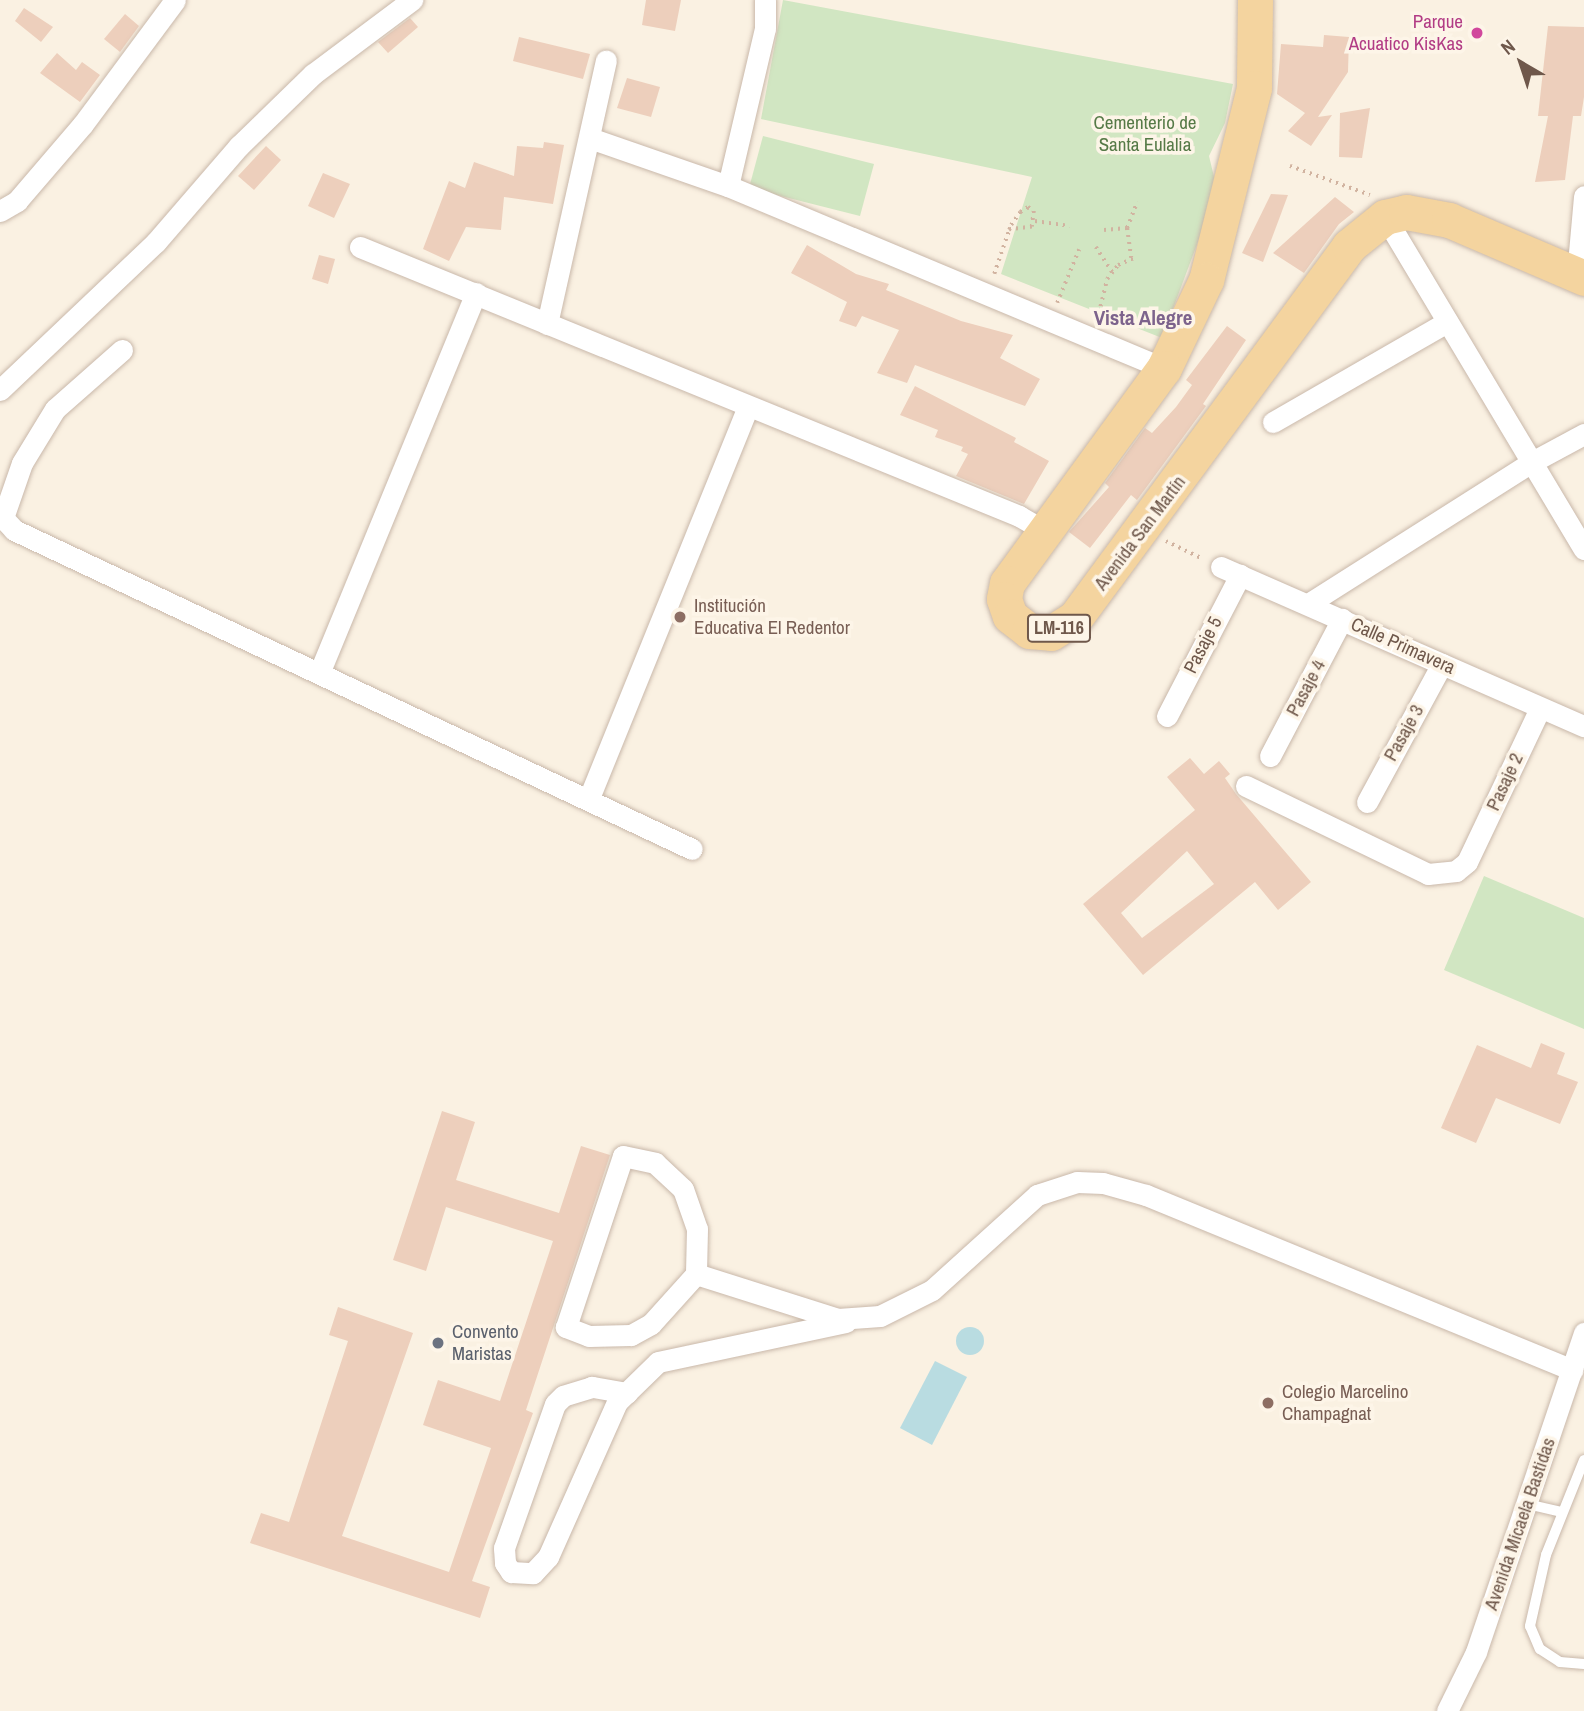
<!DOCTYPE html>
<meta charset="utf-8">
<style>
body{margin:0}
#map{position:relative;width:1584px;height:1711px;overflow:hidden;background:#faf1e2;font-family:"Archivo Narrow",sans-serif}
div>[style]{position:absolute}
.green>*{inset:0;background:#d1e6c2}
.water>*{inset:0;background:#b9dce1}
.round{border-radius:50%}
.building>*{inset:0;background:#edcfbc}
.path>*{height:3.5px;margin-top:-1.75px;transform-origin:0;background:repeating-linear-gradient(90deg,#d1b3a0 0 2px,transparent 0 7px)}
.roads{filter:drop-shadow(0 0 2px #c9b8aa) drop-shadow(0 0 2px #c9b8aa)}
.lane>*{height:10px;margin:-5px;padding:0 5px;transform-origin:5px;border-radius:5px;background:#fff}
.street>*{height:21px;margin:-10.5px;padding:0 10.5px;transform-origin:10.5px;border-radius:10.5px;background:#fff}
.primary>*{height:35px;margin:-17.5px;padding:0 17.5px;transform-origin:17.5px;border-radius:17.5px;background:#f4d49f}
.dots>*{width:19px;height:19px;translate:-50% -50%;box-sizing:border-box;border:4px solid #fdf5e8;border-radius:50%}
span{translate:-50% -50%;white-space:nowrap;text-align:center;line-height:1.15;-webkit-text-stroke:7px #fdf5e8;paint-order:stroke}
.shield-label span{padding:2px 5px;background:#fdf5e8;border:2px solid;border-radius:5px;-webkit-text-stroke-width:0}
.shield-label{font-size:18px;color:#6f584b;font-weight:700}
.hotel-label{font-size:19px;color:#b23c85}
.right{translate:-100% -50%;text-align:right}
.park-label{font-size:19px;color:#567a47}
.street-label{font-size:19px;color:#6f584b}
.education-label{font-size:19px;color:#785e54}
.left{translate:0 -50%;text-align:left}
.worship-label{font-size:19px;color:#5b616d}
.neighbourhood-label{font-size:21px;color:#7d638c;font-weight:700}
.north{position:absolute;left:1486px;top:28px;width:70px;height:70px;-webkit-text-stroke:5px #fdf5e8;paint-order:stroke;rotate:321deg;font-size:19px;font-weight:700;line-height:28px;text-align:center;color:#6f584b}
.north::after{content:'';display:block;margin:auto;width:24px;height:32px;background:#6f584b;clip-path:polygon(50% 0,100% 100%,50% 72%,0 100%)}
</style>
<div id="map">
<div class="green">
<div style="clip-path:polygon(783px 0,1233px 84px,1225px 123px,1209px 156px,1215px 181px,1208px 215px,1162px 338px,1001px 274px,1032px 177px,761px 119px)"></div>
<div style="clip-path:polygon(763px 136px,874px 164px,860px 216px,749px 188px)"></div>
<div style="clip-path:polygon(1484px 876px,1584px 918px,1584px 1029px,1444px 970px)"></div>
</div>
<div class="water">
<div class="round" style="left:956px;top:1327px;width:28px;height:28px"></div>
<div style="clip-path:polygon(935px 1361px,967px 1377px,932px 1445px,900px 1428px)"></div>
</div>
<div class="building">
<div style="clip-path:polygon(646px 0,681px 0,675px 31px,642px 25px)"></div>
<div style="clip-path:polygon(24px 8px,53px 27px,41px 42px,15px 21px)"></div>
<div style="clip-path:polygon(125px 14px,139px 26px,120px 52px,104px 39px)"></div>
<div style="clip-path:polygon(410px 18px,418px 27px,388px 53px,378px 42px)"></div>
<div style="clip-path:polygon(1548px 26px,1584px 27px,1584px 97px,1581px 116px,1573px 116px,1565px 180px,1535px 182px,1548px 116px,1538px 116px)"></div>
<div style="clip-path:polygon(1324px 35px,1349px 37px,1348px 72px,1318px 117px,1332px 115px,1311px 146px,1288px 131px,1305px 113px,1277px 94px,1281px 44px,1323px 47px)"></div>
<div style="clip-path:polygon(519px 37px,590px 54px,583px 79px,513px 61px)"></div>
<div style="clip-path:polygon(57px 53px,76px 70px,82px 62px,100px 75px,80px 102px,40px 73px)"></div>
<div style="clip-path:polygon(627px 78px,660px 87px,651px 117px,617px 108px)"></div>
<div style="clip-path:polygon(1370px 108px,1362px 158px,1339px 157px,1340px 113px)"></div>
<div style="clip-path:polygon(544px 142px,564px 145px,553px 204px,504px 197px,501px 230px,466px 227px,449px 261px,423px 249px,449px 181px,465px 188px,474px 162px,514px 176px,517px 146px,543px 148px)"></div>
<div style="clip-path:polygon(266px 146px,281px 160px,254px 190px,238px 176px)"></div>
<div style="clip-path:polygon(323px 173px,350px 184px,334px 218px,308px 206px)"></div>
<div style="clip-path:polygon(1271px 194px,1288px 195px,1263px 262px,1242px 253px)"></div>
<div style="clip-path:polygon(1335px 197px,1354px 212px,1339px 224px,1304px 273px,1273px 253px)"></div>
<div style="clip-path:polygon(807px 245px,856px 274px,889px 284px,886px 290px,961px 321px,1013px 335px,1000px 358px,1040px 379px,1025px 406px,915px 365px,907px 383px,877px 373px,899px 330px,862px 316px,856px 327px,839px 321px,847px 302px,791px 273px)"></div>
<div style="clip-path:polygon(319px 255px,335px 259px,328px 284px,312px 279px)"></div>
<div style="clip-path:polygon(1227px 326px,1246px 340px,1203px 404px,1206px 406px,1137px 500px,1131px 495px,1090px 548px,1069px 532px,1109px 487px,1105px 483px,1145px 428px,1152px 433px,1176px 407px,1192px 385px,1186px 380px)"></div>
<div style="clip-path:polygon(915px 386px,1016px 438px,1014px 442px,1049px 461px,1024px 504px,956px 476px,968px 454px,961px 451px,963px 447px,935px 437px,938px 430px,900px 415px)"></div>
<div style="clip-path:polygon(evenodd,1190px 758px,1204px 774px,1219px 761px,1230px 774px,1225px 778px,1236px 794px,1311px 882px,1278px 910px,1255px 882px,1143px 975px,1083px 904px,1195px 810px,1167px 777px,1190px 758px,1187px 851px,1214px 884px,1142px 938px,1121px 913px,1187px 851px)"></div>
<div style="clip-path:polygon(1541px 1043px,1565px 1053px,1557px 1074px,1578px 1082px,1560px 1124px,1496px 1098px,1476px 1143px,1441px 1128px,1477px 1045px,1531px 1068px)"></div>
<div style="clip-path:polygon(442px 1111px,475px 1122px,456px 1180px,559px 1213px,581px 1146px,610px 1155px,526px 1410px,533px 1413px,472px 1581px,490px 1587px,480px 1618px,250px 1543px,261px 1513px,289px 1522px,348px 1341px,329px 1335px,338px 1307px,413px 1333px,342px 1536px,449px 1572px,491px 1448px,423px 1425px,438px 1380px,500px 1401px,553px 1241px,446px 1207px,426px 1271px,393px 1260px)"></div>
</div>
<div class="path">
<div style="left:1290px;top:166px;width:85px;rotate:19.9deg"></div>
<div style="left:1035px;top:221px;width:35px;rotate:8deg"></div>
<div style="left:1104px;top:230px;width:23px;rotate:-5deg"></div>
<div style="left:1096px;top:247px;width:30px;rotate:57deg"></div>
<div style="left:1131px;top:258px;width:30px;rotate:-98deg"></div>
<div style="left:1127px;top:228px;width:28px;rotate:-69deg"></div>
<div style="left:994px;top:274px;width:46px;rotate:-71.2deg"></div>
<div style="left:1009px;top:230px;width:5px;rotate:-68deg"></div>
<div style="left:1011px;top:225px;width:16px;rotate:-55deg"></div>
<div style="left:1020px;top:212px;width:9px;rotate:-32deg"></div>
<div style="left:1028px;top:207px;width:7px;rotate:34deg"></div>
<div style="left:1034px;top:211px;width:16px;rotate:97deg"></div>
<div style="left:1032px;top:227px;width:23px;rotate:173deg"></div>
<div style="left:1057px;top:303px;width:58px;rotate:-67.8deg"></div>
<div style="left:1097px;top:320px;width:42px;rotate:-76.3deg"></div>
<div style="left:1107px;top:279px;width:18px;rotate:-52deg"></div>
<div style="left:1118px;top:265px;width:17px;rotate:-24deg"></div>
<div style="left:1166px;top:541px;width:41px;rotate:25.9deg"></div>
</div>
<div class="roads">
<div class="lane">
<div style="left:1584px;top:1460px;width:102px;rotate:111.8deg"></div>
<div style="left:1546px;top:1555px;width:73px;rotate:102.7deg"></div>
<div style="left:1530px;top:1626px;width:25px;rotate:67deg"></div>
<div style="left:1540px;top:1649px;width:24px;rotate:33deg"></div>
<div style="left:1560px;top:1662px;width:24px;rotate:5deg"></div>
<div style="left:1527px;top:1504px;width:35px;rotate:13deg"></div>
</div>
<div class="street">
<div style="left:590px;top:138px;width:146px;rotate:19.2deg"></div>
<div style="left:728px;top:186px;width:472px;rotate:22.7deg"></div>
<div style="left:728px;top:186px;width:162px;rotate:-76.8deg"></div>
<div style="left:765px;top:28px;width:28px;rotate:-90deg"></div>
<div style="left:0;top:211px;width:20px;rotate:-30deg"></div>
<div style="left:17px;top:201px;width:101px;rotate:-49.4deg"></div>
<div style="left:83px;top:124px;width:154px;rotate:-53.4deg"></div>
<div style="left:1385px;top:217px;width:387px;rotate:59.1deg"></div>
<div style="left:360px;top:247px;width:712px;rotate:22.2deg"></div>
<div style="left:1019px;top:516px;width:28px;rotate:30deg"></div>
<div style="left:1577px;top:275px;width:79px;rotate:-84.9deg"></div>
<div style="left:547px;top:324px;width:270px;rotate:-77.4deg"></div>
<div style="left:122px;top:350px;width:89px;rotate:138.6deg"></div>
<div style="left:55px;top:409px;width:63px;rotate:121.4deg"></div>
<div style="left:22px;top:463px;width:58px;rotate:109.1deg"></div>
<div style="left:3px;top:518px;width:16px;rotate:47deg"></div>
<div style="left:14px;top:530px;width:749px;rotate:25.2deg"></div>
<div style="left:0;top:390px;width:215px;rotate:-43.5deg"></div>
<div style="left:156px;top:242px;width:127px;rotate:-49.2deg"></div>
<div style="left:239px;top:146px;width:103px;rotate:-44.2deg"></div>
<div style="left:313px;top:74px;width:124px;rotate:-36.8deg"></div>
<div style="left:1273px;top:422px;width:201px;rotate:-29.9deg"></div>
<div style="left:1221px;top:567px;width:396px;rotate:23.7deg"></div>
<div style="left:1308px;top:604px;width:265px;rotate:-32.4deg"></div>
<div style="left:1532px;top:462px;width:59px;rotate:-28.3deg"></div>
<div style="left:320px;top:671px;width:409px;rotate:-67.6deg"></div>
<div style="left:1167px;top:716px;width:159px;rotate:-62.6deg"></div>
<div style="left:1270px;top:756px;width:155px;rotate:-62.3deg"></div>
<div style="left:1246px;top:786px;width:202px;rotate:25.8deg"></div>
<div style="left:1428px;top:874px;width:28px;rotate:-6deg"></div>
<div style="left:1456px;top:871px;width:14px;rotate:-39deg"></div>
<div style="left:1467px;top:862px;width:170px;rotate:-64.6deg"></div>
<div style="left:589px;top:798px;width:421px;rotate:-67.9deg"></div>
<div style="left:1367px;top:802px;width:157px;rotate:-61.5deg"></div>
<div style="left:623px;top:1156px;width:33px;rotate:12deg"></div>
<div style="left:655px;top:1163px;width:38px;rotate:43deg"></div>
<div style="left:683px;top:1189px;width:42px;rotate:70.7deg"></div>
<div style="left:697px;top:1229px;width:45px;rotate:91.3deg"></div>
<div style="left:696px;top:1274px;width:67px;rotate:132deg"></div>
<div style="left:651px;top:1324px;width:23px;rotate:151deg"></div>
<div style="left:631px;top:1335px;width:42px;rotate:178.6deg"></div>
<div style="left:589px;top:1336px;width:25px;rotate:-159deg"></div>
<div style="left:566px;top:1327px;width:180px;rotate:-71.6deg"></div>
<div style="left:696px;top:1274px;width:149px;rotate:17.6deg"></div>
<div style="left:838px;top:1319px;width:42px;rotate:-4.1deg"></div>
<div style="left:880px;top:1316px;width:58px;rotate:-26.6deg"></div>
<div style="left:932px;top:1290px;width:142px;rotate:-42.1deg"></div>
<div style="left:1037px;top:1195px;width:42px;rotate:-18deg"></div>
<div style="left:1077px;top:1182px;width:26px;rotate:2deg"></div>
<div style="left:1103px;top:1183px;width:45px;rotate:15.6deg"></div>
<div style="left:1146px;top:1195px;width:461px;rotate:22.3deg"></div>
<div style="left:627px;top:1393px;width:36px;rotate:-170deg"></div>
<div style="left:592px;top:1387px;width:30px;rotate:163deg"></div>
<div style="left:563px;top:1396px;width:11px;rotate:135deg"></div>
<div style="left:555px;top:1404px;width:153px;rotate:109.5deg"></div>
<div style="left:504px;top:1548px;width:15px;rotate:86deg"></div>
<div style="left:505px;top:1563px;width:11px;rotate:56deg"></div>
<div style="left:511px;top:1572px;width:22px;rotate:3deg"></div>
<div style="left:533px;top:1573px;width:22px;rotate:-47deg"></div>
<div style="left:548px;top:1557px;width:170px;rotate:-66deg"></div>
<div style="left:617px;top:1402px;width:57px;rotate:-44.3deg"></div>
<div style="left:658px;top:1362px;width:192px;rotate:-12deg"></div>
<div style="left:1447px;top:1711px;width:66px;rotate:-63.8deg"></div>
<div style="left:1476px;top:1652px;width:337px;rotate:-71.3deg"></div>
</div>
<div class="primary">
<div style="left:1255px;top:0;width:88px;rotate:90.7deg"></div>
<div style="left:1254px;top:88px;width:198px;rotate:104deg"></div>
<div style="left:1206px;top:280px;width:98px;rotate:115.5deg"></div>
<div style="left:1164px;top:368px;width:266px;rotate:126.1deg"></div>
<div style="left:1007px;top:583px;width:16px;rotate:101deg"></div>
<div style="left:1004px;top:599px;width:18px;rotate:71deg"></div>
<div style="left:1010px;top:616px;width:24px;rotate:38deg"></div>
<div style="left:1029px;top:631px;width:22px;rotate:5deg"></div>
<div style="left:1051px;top:633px;width:28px;rotate:-32deg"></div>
<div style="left:1075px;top:618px;width:462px;rotate:-53.6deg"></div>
<div style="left:1349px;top:246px;width:46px;rotate:-38.9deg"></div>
<div style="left:1385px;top:217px;width:22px;rotate:-13deg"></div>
<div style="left:1406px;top:212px;width:44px;rotate:10.5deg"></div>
<div style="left:1449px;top:220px;width:147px;rotate:23.2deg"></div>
</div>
</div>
<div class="dots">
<div style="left:1477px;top:33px;background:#d1479c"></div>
<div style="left:680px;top:617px;background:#8d6e63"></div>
<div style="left:438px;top:1343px;background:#6b7280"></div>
<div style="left:1268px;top:1403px;background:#8d6e63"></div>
</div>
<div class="shield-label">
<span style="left:1059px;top:628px">LM-116</span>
</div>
<div class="hotel-label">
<span class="right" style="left:1463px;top:33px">Parque<br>Acuatico KisKas</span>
</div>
<div class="park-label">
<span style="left:1145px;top:134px">Cementerio de<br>Santa Eulalia</span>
</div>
<div class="street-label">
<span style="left:1140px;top:533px;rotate:-53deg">Avenida San Martín</span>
<span style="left:1203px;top:645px;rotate:-63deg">Pasaje 5</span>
<span style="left:1403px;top:646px;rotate:24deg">Calle Primavera</span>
<span style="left:1306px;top:688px;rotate:-62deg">Pasaje 4</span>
<span style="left:1404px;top:733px;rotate:-61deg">Pasaje 3</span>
<span style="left:1505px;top:782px;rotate:-65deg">Pasaje 2</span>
<span style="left:1520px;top:1524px;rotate:-71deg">Avenida Micaela Bastidas</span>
</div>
<div class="education-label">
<span class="left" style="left:694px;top:617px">Institución<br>Educativa El Redentor</span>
<span class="left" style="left:1282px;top:1403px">Colegio Marcelino<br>Champagnat</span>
</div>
<div class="worship-label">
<span class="left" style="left:452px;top:1343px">Convento<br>Maristas</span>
</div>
<div class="neighbourhood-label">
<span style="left:1143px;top:318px">Vista Alegre</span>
</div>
<div class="north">N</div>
</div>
